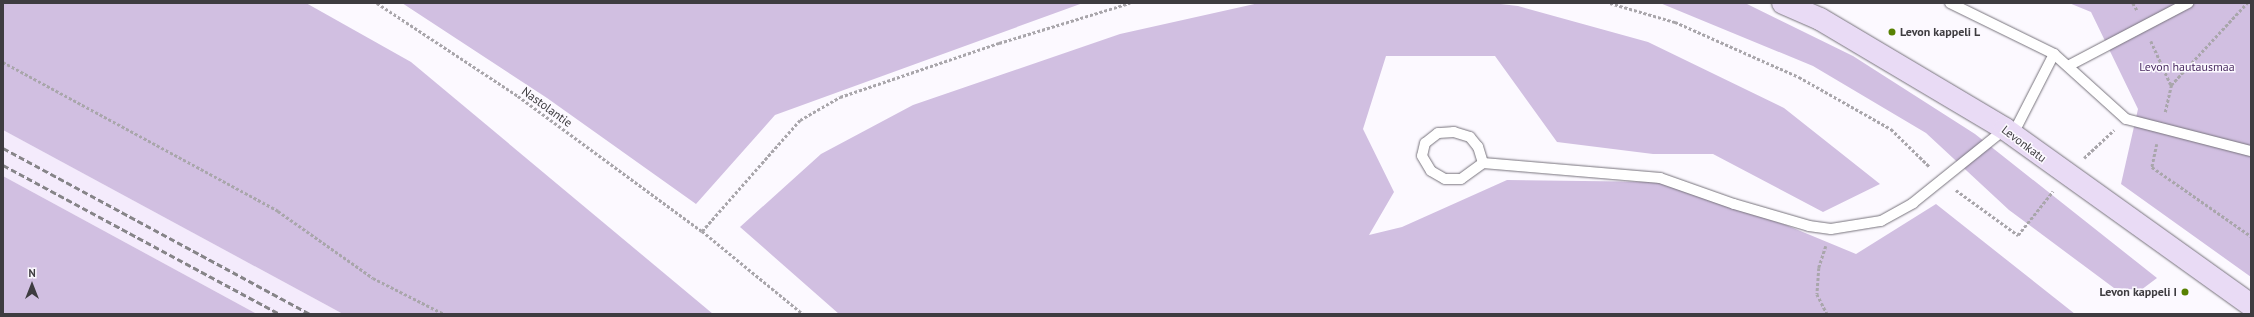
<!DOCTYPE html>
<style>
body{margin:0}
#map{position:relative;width:2254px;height:317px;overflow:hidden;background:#fcf9ff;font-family:"PT Sans",sans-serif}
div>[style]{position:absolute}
.built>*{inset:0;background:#f4ebfc}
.green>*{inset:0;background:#d1bfe1}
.path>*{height:2.5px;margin-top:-1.25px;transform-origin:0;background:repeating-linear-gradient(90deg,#a9a6ab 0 3px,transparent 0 5px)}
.roads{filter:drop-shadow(0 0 1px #77737c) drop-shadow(0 0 1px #77737c)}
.service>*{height:10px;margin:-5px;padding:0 5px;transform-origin:5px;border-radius:5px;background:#fff}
.secondary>*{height:22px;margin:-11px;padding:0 11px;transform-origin:11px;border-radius:11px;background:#e9dbf5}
.rail>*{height:3px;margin-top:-1.5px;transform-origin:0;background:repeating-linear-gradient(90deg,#868488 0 6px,transparent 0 9px)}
.dots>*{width:11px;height:11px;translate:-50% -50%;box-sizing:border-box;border:2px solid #fcf9ff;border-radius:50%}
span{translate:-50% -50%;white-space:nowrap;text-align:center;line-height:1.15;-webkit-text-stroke:3px #fcf9ff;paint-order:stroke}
.poi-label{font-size:12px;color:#3e3c40;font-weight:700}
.left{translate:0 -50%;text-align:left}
.right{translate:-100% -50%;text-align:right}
.park-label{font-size:12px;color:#4c2d63}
.street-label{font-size:12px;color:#3e3c40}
.frame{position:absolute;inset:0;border:4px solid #3e3c40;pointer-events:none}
.north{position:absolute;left:12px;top:265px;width:40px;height:40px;-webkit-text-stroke:3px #fcf9ff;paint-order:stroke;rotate:0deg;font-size:11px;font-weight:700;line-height:16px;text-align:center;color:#3e3c40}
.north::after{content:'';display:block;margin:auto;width:14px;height:18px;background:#3e3c40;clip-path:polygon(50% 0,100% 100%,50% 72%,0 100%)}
</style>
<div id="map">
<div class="built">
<div style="clip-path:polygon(3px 130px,29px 144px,343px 314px,257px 314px,3px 176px)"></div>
</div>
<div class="green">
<div style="clip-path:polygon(3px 3px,306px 3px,411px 62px,713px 314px,343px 314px,3px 130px)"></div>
<div style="clip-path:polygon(402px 3px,1083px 3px,775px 115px,696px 204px,547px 98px)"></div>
<div style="clip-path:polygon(1259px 3px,1492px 3px,1518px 6px,1648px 42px,1784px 108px,1880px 184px,1823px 212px,1713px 154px,1653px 154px,1557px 142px,1495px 56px,1386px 56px,1363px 129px,1394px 192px,1369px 235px,1402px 227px,1507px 180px,1662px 182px,1786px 225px,1856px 254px,1936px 204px,2075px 314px,839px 314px,740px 227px,821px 154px,913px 105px,1120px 34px)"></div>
<div style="clip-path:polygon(1660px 3px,1745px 3px,1853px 56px,1975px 134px,2157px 278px,2141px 290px,2114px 288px,2009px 210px,1926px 133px,1813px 66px)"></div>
<div style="clip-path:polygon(2069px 3px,2251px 3px,2251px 277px,2121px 184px,2138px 109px,2091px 12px)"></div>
<div style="clip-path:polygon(3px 176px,257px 314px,3px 314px)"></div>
</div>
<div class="path">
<div style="left:377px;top:3px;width:169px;rotate:33.4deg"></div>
<div style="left:518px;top:96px;width:228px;rotate:36.3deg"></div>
<div style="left:702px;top:231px;width:131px;rotate:39.4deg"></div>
<div style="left:1610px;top:3px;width:68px;rotate:16.3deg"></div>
<div style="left:1675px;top:22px;width:136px;rotate:23.9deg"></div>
<div style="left:1799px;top:77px;width:106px;rotate:29.5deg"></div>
<div style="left:1891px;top:129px;width:54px;rotate:44.3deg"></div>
<div style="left:2133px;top:3px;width:8px;rotate:60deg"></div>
<div style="left:2151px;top:41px;width:48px;rotate:65.6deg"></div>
<div style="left:3px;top:62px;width:313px;rotate:28.4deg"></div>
<div style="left:278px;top:211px;width:116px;rotate:35.2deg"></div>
<div style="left:373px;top:278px;width:80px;rotate:26.9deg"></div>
<div style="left:2165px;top:112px;width:28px;rotate:-77deg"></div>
<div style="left:2171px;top:85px;width:112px;rotate:-47.2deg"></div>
<div style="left:2157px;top:144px;width:24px;rotate:102deg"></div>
<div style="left:2152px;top:167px;width:121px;rotate:34.9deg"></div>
<div style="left:2084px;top:158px;width:41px;rotate:-43deg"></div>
<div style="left:1956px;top:190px;width:77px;rotate:36deg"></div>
<div style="left:2018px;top:235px;width:56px;rotate:-51.5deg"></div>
<div style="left:702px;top:231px;width:148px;rotate:-48.6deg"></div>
<div style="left:800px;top:120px;width:46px;rotate:-29.9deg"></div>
<div style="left:840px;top:97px;width:168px;rotate:-18.8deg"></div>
<div style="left:999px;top:43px;width:137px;rotate:-17deg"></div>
<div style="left:1826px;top:246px;width:23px;rotate:108deg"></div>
<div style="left:1819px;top:268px;width:26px;rotate:94deg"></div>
<div style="left:1817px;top:294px;width:22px;rotate:63deg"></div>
</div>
<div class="roads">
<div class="service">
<div style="left:1950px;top:3px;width:116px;rotate:26.1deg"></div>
<div style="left:2054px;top:54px;width:92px;rotate:117.1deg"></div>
<div style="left:2054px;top:54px;width:97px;rotate:42.1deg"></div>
<div style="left:2126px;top:119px;width:129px;rotate:14.4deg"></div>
<div style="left:2068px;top:66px;width:136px;rotate:-27.7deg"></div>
<div style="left:1483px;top:163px;width:17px;rotate:-107deg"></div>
<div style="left:1478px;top:147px;width:13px;rotate:-129deg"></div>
<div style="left:1470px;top:137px;width:17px;rotate:-163deg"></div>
<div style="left:1454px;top:132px;width:16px;rotate:176deg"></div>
<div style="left:1438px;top:133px;width:16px;rotate:142deg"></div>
<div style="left:1425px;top:143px;width:13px;rotate:103deg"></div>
<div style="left:1422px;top:156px;width:17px;rotate:59deg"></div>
<div style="left:1431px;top:171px;width:16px;rotate:30deg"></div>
<div style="left:1445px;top:179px;width:16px"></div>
<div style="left:1461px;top:179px;width:27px;rotate:-36deg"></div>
<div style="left:1483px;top:163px;width:178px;rotate:4.8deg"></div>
<div style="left:1660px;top:178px;width:78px;rotate:19.4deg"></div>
<div style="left:1734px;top:204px;width:78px;rotate:16.3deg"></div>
<div style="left:1809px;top:226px;width:22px;rotate:8deg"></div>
<div style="left:1831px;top:229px;width:51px;rotate:-9.1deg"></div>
<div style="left:1881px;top:221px;width:37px;rotate:-29deg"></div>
<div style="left:1913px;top:203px;width:118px;rotate:-38.8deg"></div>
</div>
<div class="secondary">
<div style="left:1783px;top:3px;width:40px;rotate:23.4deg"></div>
<div style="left:1820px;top:19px;width:215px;rotate:30.7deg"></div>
<div style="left:2005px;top:129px;width:302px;rotate:35.6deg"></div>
</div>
</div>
<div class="rail">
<div style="left:3px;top:148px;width:349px;rotate:28.4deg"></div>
<div style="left:3px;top:165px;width:315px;rotate:28.3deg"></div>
</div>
<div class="dots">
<div style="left:1892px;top:32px;background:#588102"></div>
<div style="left:2185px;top:292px;background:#588102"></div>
</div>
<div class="poi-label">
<span class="left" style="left:1900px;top:32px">Levon kappeli L</span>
<span class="right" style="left:2177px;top:292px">Levon kappeli I</span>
</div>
<div class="park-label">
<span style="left:2187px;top:67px">Levon hautausmaa</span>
</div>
<div class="street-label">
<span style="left:547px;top:107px;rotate:36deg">Nastolantie</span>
<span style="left:2024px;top:144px;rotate:37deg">Levonkatu</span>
</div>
<div class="frame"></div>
<div class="north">N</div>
</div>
